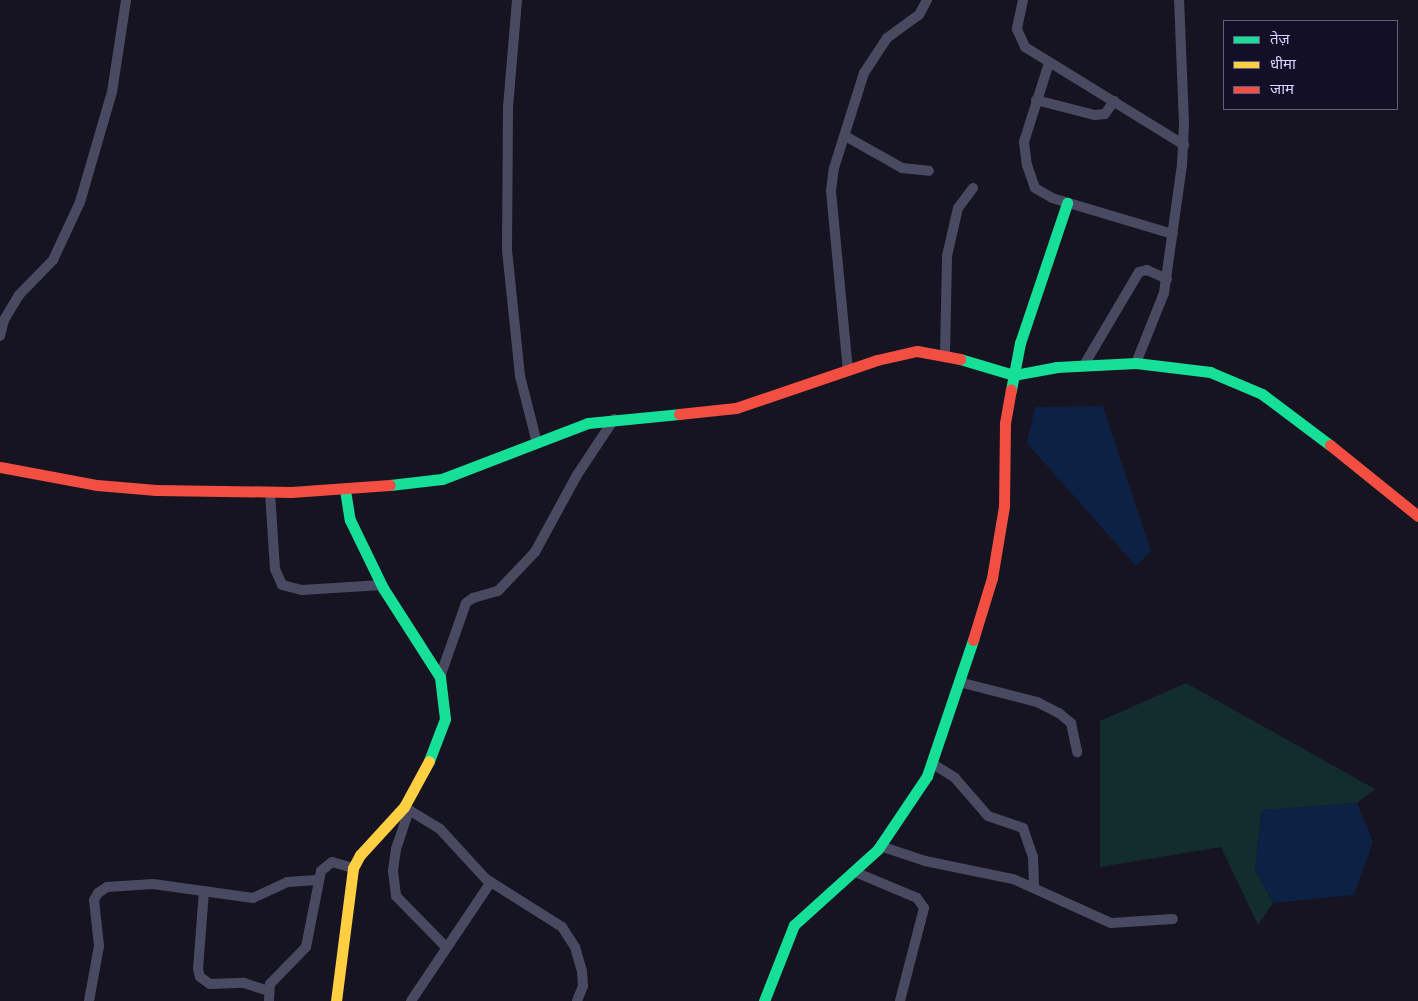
<!DOCTYPE html>
<meta charset="utf-8">
<style>
body{margin:0}
#map{position:relative;width:1418px;height:1001px;overflow:hidden;background:#161421;font-family:"IBM Plex Sans","Noto Sans Devanagari",sans-serif}
div>[style]{position:absolute}
.green>*{inset:0;background:#132c2d}
.water>*{inset:0;background:#0d2144}
.street>*{height:10px;margin:-5px;padding:0 5px;transform-origin:5px;border-radius:5px;background:#4a4962}
.fast>*{height:11px;margin:-5.5px;padding:0 5.5px;transform-origin:5.5px;border-radius:5.5px;background:#16e098}
.slow>*{height:11px;margin:-5.5px;padding:0 5.5px;transform-origin:5.5px;border-radius:5.5px;background:#ffcf43}
.jam>*{height:11px;margin:-5.5px;padding:0 5.5px;transform-origin:5.5px;border-radius:5.5px;background:#f24e42}
span{translate:-50% -50%;white-space:nowrap;text-align:center;line-height:1.15;-webkit-text-stroke:4px #130f26;paint-order:stroke}
.legend{position:absolute;left:1223px;top:20px;width:175px;height:90px;box-sizing:border-box;background:#130f26;border:1px solid #625e7d;margin:0;padding:6px 9px;list-style:none;font-size:15px;color:#d9d4ff}
.legend li{display:flex;align-items:center;gap:10px;height:25px}
.legend b{width:25px;border:1px solid #625e7d}
</style>
<div id="map">
<div class="green">
<div style="clip-path:polygon(1186px 683px,1375px 789px,1357px 803px,1262px 810px,1255px 869px,1273px 903px,1258px 925px,1221px 847px,1100px 867px,1100px 721px)"></div>
</div>
<div class="water">
<div style="clip-path:polygon(1103px 406px,1151px 551px,1136px 566px,1027px 443px,1035px 407px)"></div>
<div style="clip-path:polygon(1357px 803px,1373px 842px,1354px 895px,1273px 903px,1255px 869px,1262px 810px)"></div>
</div>
<div class="street">
<div style="left:517px;top:0;width:107px;rotate:94.8deg"></div>
<div style="left:508px;top:107px;width:143px;rotate:90.4deg"></div>
<div style="left:507px;top:250px;width:127px;rotate:84.1deg"></div>
<div style="left:520px;top:376px;width:69px;rotate:75.8deg"></div>
<div style="left:1023px;top:0;width:30px;rotate:102deg"></div>
<div style="left:1017px;top:29px;width:20px;rotate:66deg"></div>
<div style="left:1025px;top:47px;width:187px;rotate:31.6deg"></div>
<div style="left:1049px;top:63px;width:83px;rotate:107.6deg"></div>
<div style="left:1024px;top:142px;width:23px;rotate:83deg"></div>
<div style="left:1027px;top:165px;width:24px;rotate:71deg"></div>
<div style="left:1035px;top:188px;width:20px;rotate:30deg"></div>
<div style="left:1052px;top:198px;width:126px;rotate:16.6deg"></div>
<div style="left:1036px;top:100px;width:61px;rotate:14.3deg"></div>
<div style="left:1095px;top:115px;width:10px;rotate:-6deg"></div>
<div style="left:1105px;top:114px;width:16px;rotate:-55deg"></div>
<div style="left:847px;top:137px;width:63px;rotate:29.4deg"></div>
<div style="left:902px;top:168px;width:27px;rotate:6deg"></div>
<div style="left:0;top:336px;width:16px;rotate:-76deg"></div>
<div style="left:4px;top:320px;width:29px;rotate:-59deg"></div>
<div style="left:19px;top:295px;width:49px;rotate:-45.8deg"></div>
<div style="left:53px;top:260px;width:64px;rotate:-65deg"></div>
<div style="left:80px;top:202px;width:115px;rotate:-73.8deg"></div>
<div style="left:112px;top:92px;width:93px;rotate:-81.3deg"></div>
<div style="left:945px;top:354px;width:98px;rotate:-88.8deg"></div>
<div style="left:947px;top:256px;width:49px;rotate:-77.1deg"></div>
<div style="left:958px;top:208px;width:25px;rotate:-53deg"></div>
<div style="left:1136px;top:363px;width:75px;rotate:-68.2deg"></div>
<div style="left:1164px;top:293px;width:129px;rotate:-82deg"></div>
<div style="left:1182px;top:165px;width:42px;rotate:-87.3deg"></div>
<div style="left:1184px;top:123px;width:123px;rotate:-92.3deg"></div>
<div style="left:1084px;top:365px;width:108px;rotate:-59.4deg"></div>
<div style="left:1139px;top:272px;width:8px;rotate:-14deg"></div>
<div style="left:1147px;top:270px;width:22px;rotate:24deg"></div>
<div style="left:848px;top:371px;width:181px;rotate:-95.4deg"></div>
<div style="left:831px;top:191px;width:23px;rotate:-83deg"></div>
<div style="left:834px;top:168px;width:100px;rotate:-72.5deg"></div>
<div style="left:864px;top:73px;width:42px;rotate:-56.7deg"></div>
<div style="left:887px;top:38px;width:39px;rotate:-36deg"></div>
<div style="left:919px;top:15px;width:17px;rotate:-62deg"></div>
<div style="left:270px;top:492px;width:77px;rotate:86.3deg"></div>
<div style="left:275px;top:569px;width:17px;rotate:66deg"></div>
<div style="left:282px;top:585px;width:21px;rotate:14deg"></div>
<div style="left:302px;top:590px;width:80px;rotate:-3.6deg"></div>
<div style="left:440px;top:677px;width:78px;rotate:-70.6deg"></div>
<div style="left:466px;top:603px;width:9px;rotate:-36deg"></div>
<div style="left:473px;top:598px;width:26px;rotate:-16deg"></div>
<div style="left:498px;top:591px;width:54px;rotate:-46.5deg"></div>
<div style="left:535px;top:552px;width:88px;rotate:-61.4deg"></div>
<div style="left:577px;top:475px;width:67px;rotate:-56.5deg"></div>
<div style="left:959px;top:682px;width:81px;rotate:14.4deg"></div>
<div style="left:1037px;top:702px;width:25px;rotate:27deg"></div>
<div style="left:1059px;top:713px;width:16px;rotate:40deg"></div>
<div style="left:1071px;top:723px;width:30px;rotate:78deg"></div>
<div style="left:933px;top:764px;width:26px;rotate:32deg"></div>
<div style="left:955px;top:778px;width:50px;rotate:49deg"></div>
<div style="left:988px;top:816px;width:37px;rotate:19deg"></div>
<div style="left:1023px;top:828px;width:31px;rotate:71deg"></div>
<div style="left:1033px;top:857px;width:30px;rotate:88deg"></div>
<div style="left:404px;top:807px;width:42px;rotate:31.4deg"></div>
<div style="left:440px;top:829px;width:68px;rotate:47.4deg"></div>
<div style="left:486px;top:879px;width:90px;rotate:32.3deg"></div>
<div style="left:562px;top:927px;width:24px;rotate:57deg"></div>
<div style="left:575px;top:947px;width:26px;rotate:74deg"></div>
<div style="left:582px;top:972px;width:14px;rotate:86deg"></div>
<div style="left:583px;top:986px;width:16px;rotate:112deg"></div>
<div style="left:409px;top:810px;width:41px;rotate:108.4deg"></div>
<div style="left:396px;top:849px;width:22px;rotate:98deg"></div>
<div style="left:393px;top:871px;width:25px;rotate:83deg"></div>
<div style="left:396px;top:896px;width:71px;rotate:45.6deg"></div>
<div style="left:880px;top:846px;width:47px;rotate:18.4deg"></div>
<div style="left:925px;top:861px;width:90px;rotate:11.6deg"></div>
<div style="left:1013px;top:879px;width:107px;rotate:24.2deg"></div>
<div style="left:1111px;top:923px;width:62px;rotate:-3.7deg"></div>
<div style="left:855px;top:872px;width:67px;rotate:22.8deg"></div>
<div style="left:917px;top:898px;width:12px;rotate:55deg"></div>
<div style="left:924px;top:908px;width:96px;rotate:104.5deg"></div>
<div style="left:204px;top:891px;width:78px;rotate:94.4deg"></div>
<div style="left:198px;top:969px;width:8px;rotate:76deg"></div>
<div style="left:200px;top:977px;width:12px;rotate:35deg"></div>
<div style="left:210px;top:984px;width:34px;rotate:-2deg"></div>
<div style="left:244px;top:983px;width:25px;rotate:18deg"></div>
<div style="left:89px;top:1001px;width:56px;rotate:-79.7deg"></div>
<div style="left:99px;top:946px;width:46px;rotate:-96.2deg"></div>
<div style="left:94px;top:900px;width:8px;rotate:-60deg"></div>
<div style="left:98px;top:893px;width:11px;rotate:-34deg"></div>
<div style="left:107px;top:887px;width:46px;rotate:-3.7deg"></div>
<div style="left:153px;top:884px;width:101px;rotate:8deg"></div>
<div style="left:253px;top:898px;width:38px;rotate:-25deg"></div>
<div style="left:287px;top:882px;width:30px;rotate:-4deg"></div>
<div style="left:269px;top:1001px;width:17px;rotate:-87deg"></div>
<div style="left:270px;top:984px;width:52px;rotate:-45.8deg"></div>
<div style="left:306px;top:947px;width:77px;rotate:-78.8deg"></div>
<div style="left:321px;top:871px;width:14px;rotate:-39deg"></div>
<div style="left:332px;top:862px;width:22px;rotate:16deg"></div>
<div style="left:411px;top:1001px;width:143px;rotate:-56.1deg"></div>
</div>
<div class="fast">
<div style="left:960px;top:359px;width:56px;rotate:16.5deg"></div>
<div style="left:1014px;top:375px;width:44px;rotate:-10.5deg"></div>
<div style="left:1057px;top:367px;width:79px;rotate:-2.9deg"></div>
<div style="left:1136px;top:363px;width:75px;rotate:6.9deg"></div>
<div style="left:1210px;top:372px;width:56px;rotate:22.9deg"></div>
<div style="left:1262px;top:394px;width:85px;rotate:36.9deg"></div>
<div style="left:1011px;top:390px;width:48px;rotate:-79.2deg"></div>
<div style="left:1020px;top:343px;width:148px;rotate:-71.4deg"></div>
<div style="left:390px;top:485px;width:52px;rotate:-6.6deg"></div>
<div style="left:442px;top:479px;width:156px;rotate:-21deg"></div>
<div style="left:588px;top:423px;width:91px;rotate:-5.6deg"></div>
<div style="left:345px;top:490px;width:30px;rotate:81deg"></div>
<div style="left:350px;top:520px;width:76px;rotate:64.1deg"></div>
<div style="left:383px;top:588px;width:106px;rotate:57.4deg"></div>
<div style="left:440px;top:677px;width:42px;rotate:83.2deg"></div>
<div style="left:445px;top:719px;width:45px;rotate:110.9deg"></div>
<div style="left:764px;top:1001px;width:82px;rotate:-68.5deg"></div>
<div style="left:794px;top:925px;width:113px;rotate:-42.1deg"></div>
<div style="left:878px;top:849px;width:88px;rotate:-56.1deg"></div>
<div style="left:927px;top:776px;width:144px;rotate:-71.3deg"></div>
</div>
<div class="slow">
<div style="left:336px;top:1001px;width:134px;rotate:-82.7deg"></div>
<div style="left:353px;top:868px;width:15px;rotate:-62deg"></div>
<div style="left:360px;top:855px;width:65px;rotate:-47.5deg"></div>
<div style="left:404px;top:807px;width:52px;rotate:-61.5deg"></div>
</div>
<div class="jam">
<div style="left:679px;top:414px;width:57px;rotate:-6deg"></div>
<div style="left:736px;top:408px;width:149px;rotate:-18.8deg"></div>
<div style="left:877px;top:360px;width:41px;rotate:-12.7deg"></div>
<div style="left:917px;top:351px;width:44px;rotate:10.5deg"></div>
<div style="left:1330px;top:445px;width:113px;rotate:38.9deg"></div>
<div style="left:0;top:467px;width:99px;rotate:10.5deg"></div>
<div style="left:97px;top:485px;width:59px;rotate:4.8deg"></div>
<div style="left:156px;top:490px;width:135px;rotate:0.8deg"></div>
<div style="left:291px;top:492px;width:99px;rotate:-4deg"></div>
<div style="left:973px;top:640px;width:65px;rotate:-73deg"></div>
<div style="left:992px;top:578px;width:73px;rotate:-80.5deg"></div>
<div style="left:1004px;top:506px;width:83px;rotate:-89.3deg"></div>
<div style="left:1005px;top:423px;width:34px;rotate:-80deg"></div>
</div>
<ul class="legend">
<li><b style="height:6px;background:#16e098"></b>तेज़</li>
<li><b style="height:6px;background:#ffcf43"></b>धीमा</li>
<li><b style="height:6px;background:#f24e42"></b>जाम</li>
</ul>
</div>
